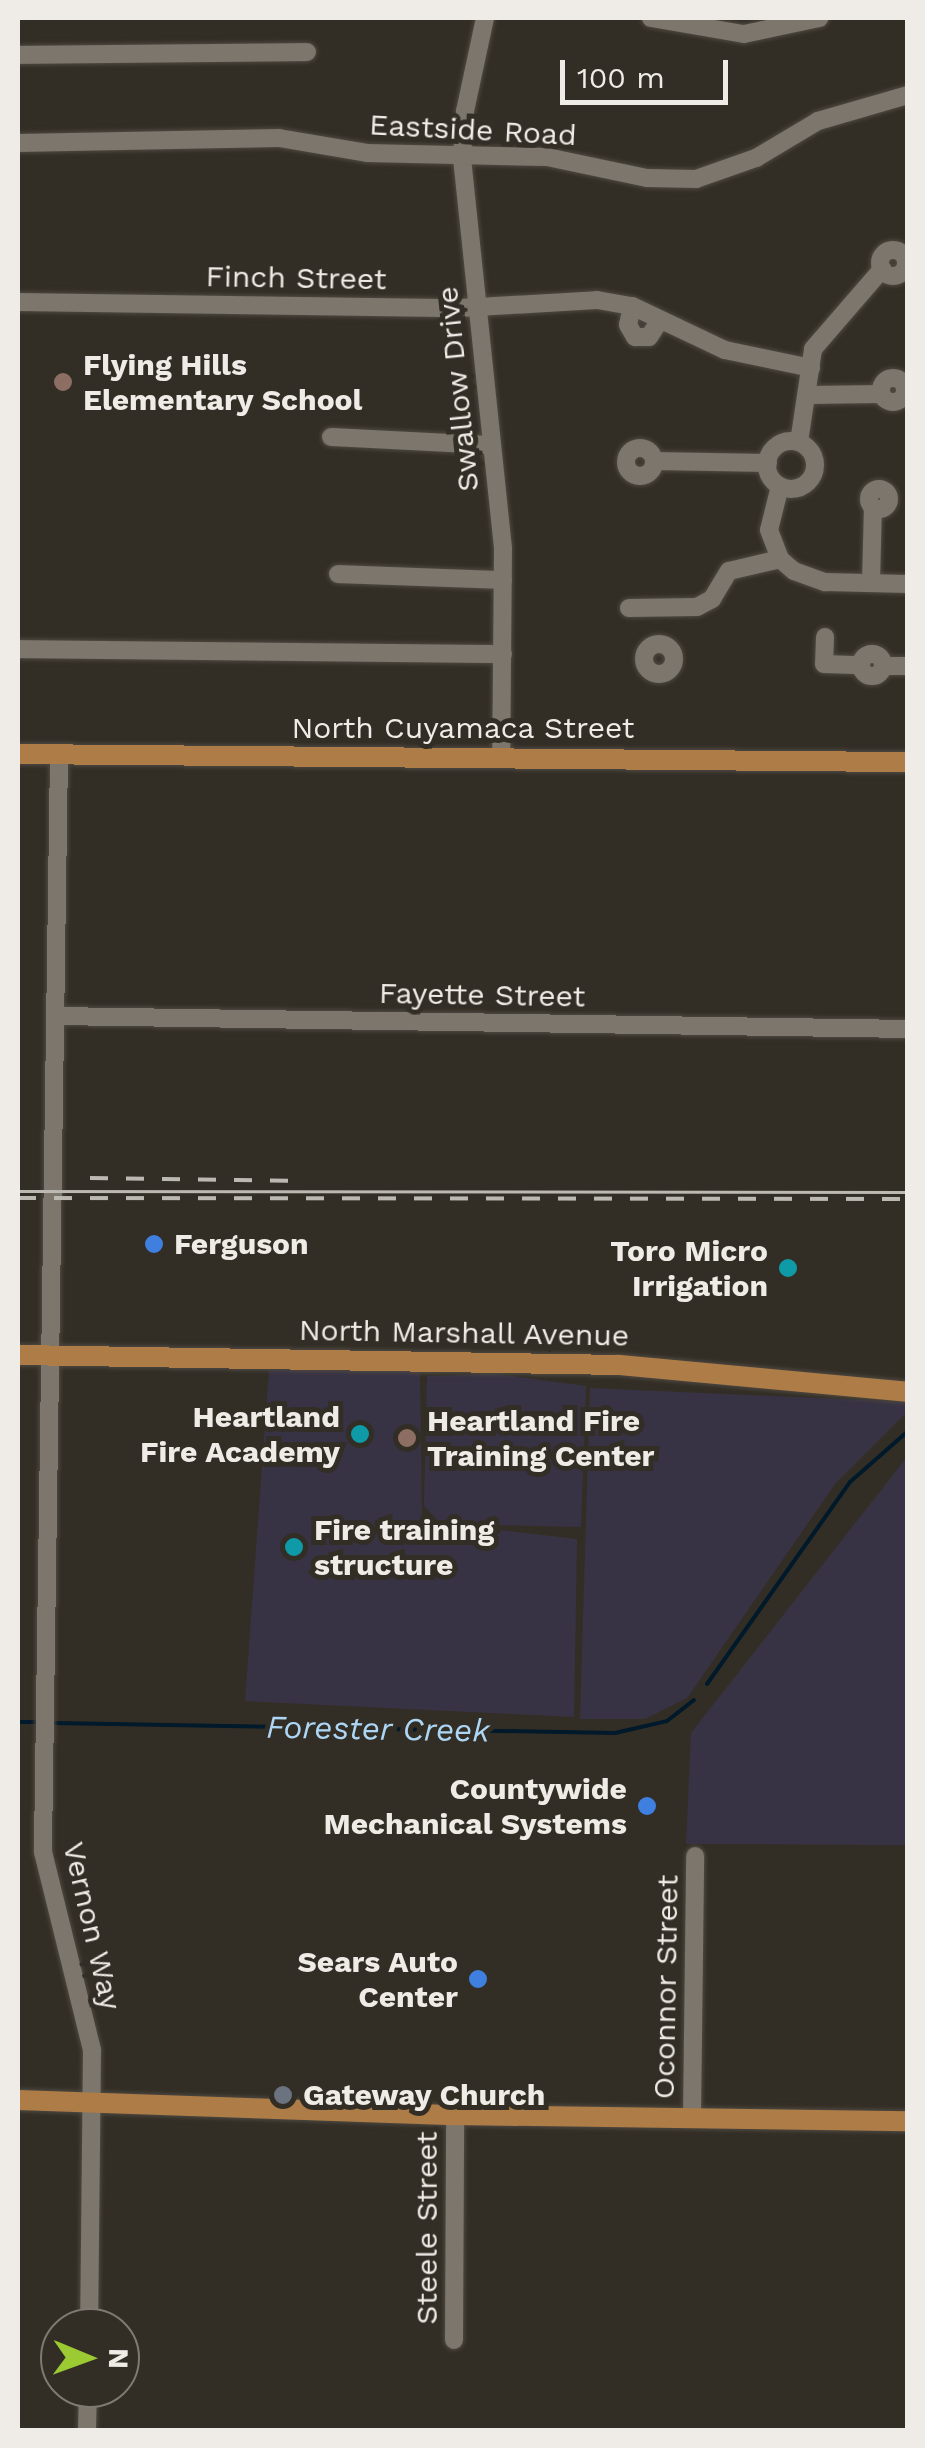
<!DOCTYPE html>
<style>
body{margin:0}
#map{position:relative;width:925px;height:2448px;overflow:hidden;background:#332e25;font-family:"Work Sans",sans-serif}
div>[style]{position:absolute}
.industrial>*{inset:0;background:#383344}
.stream>*{height:4px;margin:-2px;padding:0 2px;transform-origin:2px;border-radius:2px;background:#00192b}
.roads{filter:drop-shadow(0 0 2px #4e4942) drop-shadow(0 0 2px #4e4942)}
.minor>*{height:18px;margin:-9px;padding:0 9px;transform-origin:9px;border-radius:9px;background:#7c766c}
.minor>.ring{margin:-9px;padding:0;box-sizing:content-box;background:none;border:18px solid #7c766c;border-radius:50%}
.major>*{height:20px;margin:-10px;padding:0 10px;transform-origin:10px;border-radius:10px;background:#ae7d47}
.tram>*{height:2.5px;margin:-1.25px;padding:0 1.25px;transform-origin:1.25px;border-radius:1.25px;background:#bcb8b2}
.rail>*{height:4px;margin-top:-2px;transform-origin:0;background:repeating-linear-gradient(90deg,#bcb8b2 0 18px,transparent 0 36px)}
.dots>*{width:28px;height:28px;translate:-50% -50%;box-sizing:border-box;border:5px solid #332e25;border-radius:50%}
span{translate:-50% -50%;white-space:nowrap;text-align:center;line-height:1.15;-webkit-text-stroke:10px #332e25;paint-order:stroke}
.street-label{font-size:30px;color:#efebe6}
.poi-label{font-size:30px;color:#efebe6;font-weight:700}
.left{translate:0 -50%;text-align:left}
.right{translate:-100% -50%;text-align:right}
.water-label{font-size:32px;color:#add6f5;font-style:italic}
.frame{position:absolute;inset:0;border:20px solid #efebe6;pointer-events:none}
.north{position:absolute;left:40px;top:2308px;width:100px;height:100px;box-sizing:border-box;background:#332e25;border:2px solid #7e7a72;border-radius:50%;rotate:91deg;font-size:28px;font-weight:700;line-height:40px;text-align:center;color:#efebe6}
.north::after{content:'';display:block;margin:auto;width:35px;height:45px;background:#9cca32;clip-path:polygon(50% 0,100% 100%,50% 72%,0 100%)}
.scale{position:absolute;left:560px;top:60px;width:168px;height:45px;box-sizing:border-box;border:5px solid #efebe6;border-top:0;padding-left:12px;font-size:30px;line-height:35px;white-space:nowrap;color:#efebe6;-webkit-text-stroke:8px #332e25;paint-order:stroke}
</style>
<div id="map">
<div class="industrial">
<div style="clip-path:polygon(269px 1370px,420px 1371px,422px 1518px,440px 1523px,424px 1506px,427px 1376px,496px 1374px,586px 1386px,581px 1527px,447px 1524px,577px 1539px,574px 1717px,245px 1701px)"></div>
<div style="clip-path:polygon(590px 1388px,907px 1402px,906px 1413px,835px 1484px,687px 1698px,645px 1719px,580px 1719px)"></div>
<div style="clip-path:polygon(907px 1457px,907px 1845px,686px 1844px,691px 1733px)"></div>
</div>
<div class="stream">
<div style="left:707px;top:1684px;width:247px;rotate:-54.7deg"></div>
<div style="left:850px;top:1482px;width:77px;rotate:-41.3deg"></div>
<div style="left:18px;top:1722px;width:17px"></div>
<div style="left:53px;top:1723px;width:562px;rotate:1.02deg"></div>
<div style="left:615px;top:1733px;width:53px;rotate:-13deg"></div>
<div style="left:667px;top:1721px;width:34px;rotate:-38deg"></div>
</div>
<div class="roads">
<div class="minor">
<div style="left:485px;top:18px;width:95px;rotate:102.1deg"></div>
<div style="left:465px;top:111px;width:47px;rotate:93.7deg"></div>
<div style="left:462px;top:158px;width:393px;rotate:84deg"></div>
<div style="left:503px;top:549px;width:209px;rotate:90.5deg"></div>
<div style="left:651px;top:18px;width:94px;rotate:9.8deg"></div>
<div style="left:744px;top:34px;width:77px;rotate:-12deg"></div>
<div style="left:18px;top:55px;width:289px;rotate:-0.6deg"></div>
<div style="left:18px;top:143px;width:261px;rotate:-1.1deg"></div>
<div style="left:279px;top:138px;width:89px;rotate:9.7deg"></div>
<div style="left:367px;top:153px;width:180px;rotate:1.3deg"></div>
<div style="left:547px;top:157px;width:102px;rotate:11.9deg"></div>
<div style="left:647px;top:178px;width:49px;rotate:1.2deg"></div>
<div style="left:696px;top:179px;width:64px;rotate:-19.3deg"></div>
<div style="left:756px;top:158px;width:72px;rotate:-30.8deg"></div>
<div style="left:818px;top:121px;width:94px;rotate:-16.1deg"></div>
<div class="ring" style="left:880px;top:250px;width:8px;height:8px"></div>
<div style="left:18px;top:302px;width:442px;rotate:0.8deg"></div>
<div style="left:460px;top:308px;width:137px;rotate:-3.3deg"></div>
<div style="left:597px;top:300px;width:36px;rotate:10deg"></div>
<div style="left:632px;top:306px;width:103px;rotate:25.3deg"></div>
<div style="left:725px;top:350px;width:88px;rotate:11.8deg"></div>
<div style="left:632px;top:306px;width:19px;rotate:102deg"></div>
<div style="left:628px;top:325px;width:14px;rotate:60deg"></div>
<div style="left:635px;top:337px;width:14px"></div>
<div style="left:649px;top:337px;width:20px;rotate:-57deg"></div>
<div class="ring" style="left:881px;top:378px;width:6px;height:6px"></div>
<div style="left:808px;top:395px;width:73px;rotate:-0.8deg"></div>
<div style="left:331px;top:437px;width:159px;rotate:2.9deg"></div>
<div class="ring" style="left:767px;top:441px;width:30px;height:30px"></div>
<div style="left:799px;top:442px;width:94px;rotate:-81.4deg"></div>
<div style="left:813px;top:349px;width:106px;rotate:-49.2deg"></div>
<div class="ring" style="left:626px;top:448px;width:10px;height:10px"></div>
<div style="left:654px;top:461px;width:114px;rotate:1deg"></div>
<div style="left:780px;top:486px;width:45px;rotate:104deg"></div>
<div style="left:769px;top:530px;width:31px;rotate:69deg"></div>
<div style="left:780px;top:559px;width:18px;rotate:41deg"></div>
<div style="left:794px;top:571px;width:33px;rotate:20deg"></div>
<div style="left:825px;top:582px;width:83px;rotate:1.4deg"></div>
<div class="ring" style="left:869px;top:489px;width:2px;height:2px"></div>
<div style="left:338px;top:574px;width:165px;rotate:2.1deg"></div>
<div style="left:871px;top:582px;width:74px;rotate:-88.5deg"></div>
<div style="left:629px;top:608px;width:68px;rotate:-0.8deg"></div>
<div style="left:697px;top:607px;width:17px;rotate:-28deg"></div>
<div style="left:712px;top:599px;width:33px;rotate:-59deg"></div>
<div style="left:729px;top:571px;width:52px;rotate:-13.2deg"></div>
<div style="left:825px;top:637px;width:27px;rotate:92deg"></div>
<div style="left:824px;top:664px;width:37px;rotate:2deg"></div>
<div class="ring" style="left:644px;top:644px;width:12px;height:12px"></div>
<div style="left:18px;top:649px;width:485px;rotate:0.6deg"></div>
<div class="ring" style="left:861px;top:654px;width:4px;height:4px"></div>
<div style="left:884px;top:666px;width:24px"></div>
<div style="left:59px;top:755px;width:1097px;rotate:90.84deg"></div>
<div style="left:43px;top:1852px;width:204px;rotate:76.1deg"></div>
<div style="left:92px;top:2050px;width:278px;rotate:90.6deg"></div>
<div style="left:55px;top:1016px;width:853px;rotate:0.87deg"></div>
<div style="left:692px;top:2117px;width:261px;rotate:-89.3deg"></div>
<div style="left:454px;top:2340px;width:225px;rotate:-89.7deg"></div>
<div style="left:87px;top:2430px;width:42px;rotate:-88.6deg"></div>
</div>
<div class="major">
<div style="left:18px;top:754px;width:890px;rotate:0.52deg"></div>
<div style="left:18px;top:1355px;width:601px;rotate:0.95deg"></div>
<div style="left:619px;top:1365px;width:290px;rotate:5.3deg"></div>
<div style="left:18px;top:2100px;width:437px;rotate:2deg"></div>
<div style="left:455px;top:2115px;width:453px;rotate:0.8deg"></div>
</div>
</div>
<div class="tram">
<div style="left:18px;top:1191px;width:890px;rotate:0.06deg"></div>
</div>
<div class="rail">
<div style="left:90px;top:1178px;width:215px;rotate:0.8deg"></div>
<div style="left:18px;top:1198px;width:890px;rotate:0.06deg"></div>
</div>
<div class="dots">
<div style="left:63px;top:382px;background:#8d6e63"></div>
<div style="left:154px;top:1244px;background:#3f7fe0"></div>
<div style="left:788px;top:1268px;background:#0f9aa8"></div>
<div style="left:360px;top:1434px;background:#0f9aa8"></div>
<div style="left:407px;top:1438px;background:#8d6e63"></div>
<div style="left:294px;top:1547px;background:#0f9aa8"></div>
<div style="left:647px;top:1806px;background:#3f7fe0"></div>
<div style="left:478px;top:1979px;background:#3f7fe0"></div>
<div style="left:283px;top:2095px;background:#6b7280"></div>
</div>
<div class="street-label">
<span style="left:473px;top:130px;rotate:3deg">Eastside Road</span>
<span style="left:296px;top:278px;rotate:1deg">Finch Street</span>
<span style="left:458px;top:389px;rotate:-96deg">Swallow Drive</span>
<span style="left:463px;top:728px">North Cuyamaca Street</span>
<span style="left:482px;top:995px;rotate:1deg">Fayette Street</span>
<span style="left:464px;top:1333px;rotate:1deg">North Marshall Avenue</span>
<span style="left:92px;top:1926px;rotate:77deg">Vernon Way</span>
<span style="left:666px;top:1987px;rotate:-89deg">Oconnor Street</span>
<span style="left:427px;top:2228px;rotate:-90deg">Steele Street</span>
</div>
<div class="poi-label">
<span class="left" style="left:83px;top:382px">Flying Hills<br>Elementary School</span>
<span class="left" style="left:174px;top:1244px">Ferguson</span>
<span class="right" style="left:768px;top:1268px">Toro Micro<br>Irrigation</span>
<span class="right" style="left:340px;top:1434px">Heartland<br>Fire Academy</span>
<span class="left" style="left:427px;top:1438px">Heartland Fire<br>Training Center</span>
<span class="left" style="left:314px;top:1547px">Fire training<br>structure</span>
<span class="right" style="left:627px;top:1806px">Countywide<br>Mechanical Systems</span>
<span class="right" style="left:458px;top:1979px">Sears Auto<br>Center</span>
<span class="left" style="left:303px;top:2095px">Gateway Church</span>
</div>
<div class="water-label">
<span style="left:378px;top:1729px;rotate:1deg">Forester Creek</span>
</div>
<div class="frame"></div>
<div class="north">N</div>
<div class="scale">100 m</div>
</div>
